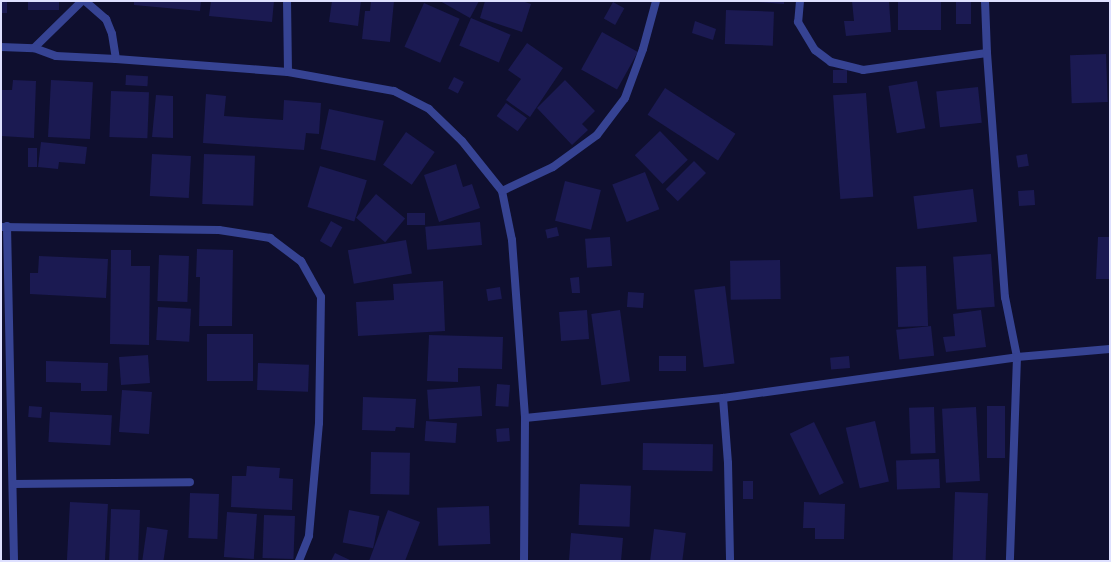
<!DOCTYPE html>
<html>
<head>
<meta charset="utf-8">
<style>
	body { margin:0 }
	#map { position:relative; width:1111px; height:562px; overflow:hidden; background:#0f0f2f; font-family:"Exo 2",sans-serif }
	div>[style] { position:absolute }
	.building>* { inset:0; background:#1b1a52; transform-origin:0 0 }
	.street>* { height:8px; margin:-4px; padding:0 4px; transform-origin:4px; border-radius:4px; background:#364393 }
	span { translate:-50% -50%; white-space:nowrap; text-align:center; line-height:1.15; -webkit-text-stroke:3.5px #0f0f2f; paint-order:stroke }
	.frame { position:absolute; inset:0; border:2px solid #dee0ff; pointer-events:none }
</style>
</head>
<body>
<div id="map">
	<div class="building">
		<i style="left:1px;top:1px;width:6px;height:12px"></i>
		<i style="left:28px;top:1px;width:31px;height:9px"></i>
		<i style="clip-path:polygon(134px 1px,201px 1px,200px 11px,134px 5px)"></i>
		<i style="clip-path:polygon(211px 1px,274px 1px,272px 22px,209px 16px)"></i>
		<i style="clip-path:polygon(332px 1px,361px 1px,358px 26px,329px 22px)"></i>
		<i style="clip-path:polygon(371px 1px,394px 1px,390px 42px,362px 39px,365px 11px,370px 11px)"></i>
		<i style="clip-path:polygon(440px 1px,479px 1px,470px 18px)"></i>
		<i style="clip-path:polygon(485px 1px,522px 1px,531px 4px,522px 32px,480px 18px)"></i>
		<i style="clip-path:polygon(747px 1px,784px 1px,784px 4px)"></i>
		<i style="clip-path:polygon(852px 1px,889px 1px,891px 32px,846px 36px,844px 21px,854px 21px)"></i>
		<i style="left:898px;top:1px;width:43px;height:29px"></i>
		<i style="left:956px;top:1px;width:15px;height:23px"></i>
		<i style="left:613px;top:2px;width:13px;height:19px;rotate:29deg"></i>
		<i style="left:424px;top:3px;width:39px;height:48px;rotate:24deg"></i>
		<i style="left:726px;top:10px;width:48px;height:34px;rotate:2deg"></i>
		<i style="left:471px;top:18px;width:43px;height:30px;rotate:23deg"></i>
		<i style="clip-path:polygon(695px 21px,716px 29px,713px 40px,692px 33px)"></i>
		<i style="left:602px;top:32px;width:41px;height:43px;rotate:29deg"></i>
		<i style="clip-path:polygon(527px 43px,563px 68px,530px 117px,506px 100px,521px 79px,508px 70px)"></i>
		<i style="left:1106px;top:54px;width:48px;height:36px;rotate:88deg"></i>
		<i style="left:833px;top:70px;width:14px;height:13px"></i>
		<i style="left:126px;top:75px;width:22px;height:10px;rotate:3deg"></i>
		<i style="left:454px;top:77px;width:11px;height:13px;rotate:27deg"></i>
		<i style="clip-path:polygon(13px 80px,36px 81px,34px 138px,1px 136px,1px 90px,12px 90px)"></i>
		<i style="left:51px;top:80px;width:42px;height:57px;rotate:3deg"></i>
		<i style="clip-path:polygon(565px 80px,595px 111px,582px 124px,588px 130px,572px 145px,537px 108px)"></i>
		<i style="left:917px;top:81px;width:48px;height:29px;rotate:80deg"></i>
		<i style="left:978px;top:87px;width:36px;height:42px;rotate:84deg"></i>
		<i style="left:665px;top:88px;width:84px;height:32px;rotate:33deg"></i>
		<i style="left:111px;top:91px;width:38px;height:46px;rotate:2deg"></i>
		<i style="left:866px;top:93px;width:104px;height:33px;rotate:86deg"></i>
		<i style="clip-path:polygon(206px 94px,226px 96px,224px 116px,283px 120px,284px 100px,321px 103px,319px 134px,306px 133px,304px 150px,203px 143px)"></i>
		<i style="clip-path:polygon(156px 95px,173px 96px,173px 138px,152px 137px)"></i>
		<i style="left:506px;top:103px;width:26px;height:16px;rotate:36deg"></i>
		<i style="left:329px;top:109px;width:56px;height:41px;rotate:12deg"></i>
		<i style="left:660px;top:131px;width:40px;height:35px;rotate:46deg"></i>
		<i style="left:406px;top:132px;width:35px;height:40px;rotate:35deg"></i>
		<i style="clip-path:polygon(41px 142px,87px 147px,85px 164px,59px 162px,58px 169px,38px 167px)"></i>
		<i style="left:28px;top:148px;width:9px;height:19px"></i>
		<i style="left:152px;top:154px;width:39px;height:42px;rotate:3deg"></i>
		<i style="left:204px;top:154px;width:51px;height:50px;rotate:2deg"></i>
		<i style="left:1027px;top:154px;width:12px;height:11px;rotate:81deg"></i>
		<i style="left:694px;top:161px;width:17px;height:40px;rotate:45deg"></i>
		<i style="clip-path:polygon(456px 164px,463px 187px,472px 184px,480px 208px,439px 222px,424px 175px)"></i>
		<i style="left:320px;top:166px;width:49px;height:43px;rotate:17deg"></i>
		<i style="left:645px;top:172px;width:40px;height:35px;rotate:69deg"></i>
		<i style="left:565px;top:181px;width:37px;height:41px;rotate:14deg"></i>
		<i style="left:973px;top:189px;width:33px;height:60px;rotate:83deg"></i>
		<i style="left:1034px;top:190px;width:15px;height:16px;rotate:86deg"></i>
		<i style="left:376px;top:194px;width:38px;height:31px;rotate:40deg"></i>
		<i style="left:407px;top:213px;width:18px;height:12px"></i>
		<i style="left:331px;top:221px;width:13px;height:23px;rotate:29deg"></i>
		<i style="left:480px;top:222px;width:23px;height:55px;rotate:85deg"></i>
		<i style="left:557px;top:227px;width:9px;height:12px;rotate:77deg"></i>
		<i style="left:610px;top:237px;width:29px;height:25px;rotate:86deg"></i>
		<i style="clip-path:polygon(1098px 237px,1110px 237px,1110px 279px,1096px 279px)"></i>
		<i style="left:406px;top:240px;width:34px;height:59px;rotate:80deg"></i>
		<i style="clip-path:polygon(197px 249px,233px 250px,232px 326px,199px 326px,200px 277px,196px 277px)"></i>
		<i style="clip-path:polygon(111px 250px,131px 250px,131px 266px,150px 266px,149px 345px,110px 344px)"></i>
		<i style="left:991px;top:254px;width:53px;height:38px;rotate:86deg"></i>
		<i style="left:159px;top:255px;width:30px;height:46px;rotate:2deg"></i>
		<i style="clip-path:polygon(39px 256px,108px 259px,106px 298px,30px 294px,30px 273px,38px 273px)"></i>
		<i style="left:780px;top:260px;width:39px;height:50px;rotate:89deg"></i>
		<i style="left:926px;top:266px;width:60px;height:30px;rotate:88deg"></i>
		<i style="clip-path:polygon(579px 277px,580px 293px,572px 293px,570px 278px)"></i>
		<i style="clip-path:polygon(443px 281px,445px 331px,358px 336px,356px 302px,394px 300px,393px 284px)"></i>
		<i style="left:725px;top:286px;width:78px;height:31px;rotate:83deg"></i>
		<i style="left:500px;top:287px;width:12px;height:14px;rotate:81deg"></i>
		<i style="left:628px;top:292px;width:16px;height:15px;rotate:4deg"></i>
		<i style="left:158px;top:307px;width:33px;height:33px;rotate:3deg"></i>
		<i style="left:587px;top:310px;width:29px;height:28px;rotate:86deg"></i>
		<i style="left:620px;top:310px;width:72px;height:29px;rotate:82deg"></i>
		<i style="clip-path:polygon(981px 310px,986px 347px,946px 352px,943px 337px,955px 336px,953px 314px)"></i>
		<i style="left:931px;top:326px;width:30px;height:35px;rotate:84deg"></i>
		<i style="left:207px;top:334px;width:46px;height:47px"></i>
		<i style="clip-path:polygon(429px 335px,503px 337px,502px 369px,458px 368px,458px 382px,427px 381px)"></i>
		<i style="left:148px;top:355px;width:28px;height:29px;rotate:86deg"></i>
		<i style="left:686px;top:356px;width:15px;height:27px;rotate:90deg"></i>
		<i style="left:849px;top:356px;width:12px;height:19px;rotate:85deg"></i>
		<i style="clip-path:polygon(46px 361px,108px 363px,107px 391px,81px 391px,81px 383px,46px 382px)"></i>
		<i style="left:258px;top:363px;width:51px;height:27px;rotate:2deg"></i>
		<i style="left:497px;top:384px;width:13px;height:22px;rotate:4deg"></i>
		<i style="left:480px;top:386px;width:30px;height:53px;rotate:86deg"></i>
		<i style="left:122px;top:390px;width:30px;height:42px;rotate:4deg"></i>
		<i style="clip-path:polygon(363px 397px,416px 399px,414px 428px,396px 427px,395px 431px,362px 430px)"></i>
		<i style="left:29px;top:406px;width:13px;height:11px;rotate:4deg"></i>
		<i style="left:987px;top:406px;width:18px;height:52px"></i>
		<i style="left:934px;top:407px;width:46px;height:25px;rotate:88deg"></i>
		<i style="left:976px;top:407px;width:74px;height:34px;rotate:87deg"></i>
		<i style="left:50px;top:412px;width:62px;height:30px;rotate:3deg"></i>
		<i style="left:426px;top:421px;width:31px;height:20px;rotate:4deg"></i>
		<i style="left:875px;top:421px;width:62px;height:30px;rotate:77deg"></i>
		<i style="left:814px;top:422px;width:68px;height:27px;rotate:64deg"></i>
		<i style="left:509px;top:428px;width:13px;height:13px;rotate:86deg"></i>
		<i style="left:643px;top:443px;width:70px;height:27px;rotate:1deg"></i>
		<i style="left:371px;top:452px;width:39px;height:42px;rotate:1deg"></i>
		<i style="left:939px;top:459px;width:29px;height:43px;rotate:88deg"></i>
		<i style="clip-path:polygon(247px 466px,280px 468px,279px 478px,293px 479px,292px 510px,231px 507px,232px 476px,246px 476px)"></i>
		<i style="left:743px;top:481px;width:10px;height:18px"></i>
		<i style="left:580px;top:484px;width:51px;height:41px;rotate:2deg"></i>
		<i style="left:955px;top:492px;width:33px;height:69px;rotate:2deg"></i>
		<i style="left:190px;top:493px;width:29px;height:45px;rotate:2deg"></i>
		<i style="left:70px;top:502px;width:38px;height:59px;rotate:3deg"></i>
		<i style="clip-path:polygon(804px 502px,845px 504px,844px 539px,815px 539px,815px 528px,803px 528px)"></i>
		<i style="left:489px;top:506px;width:38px;height:52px;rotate:88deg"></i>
		<i style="left:111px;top:509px;width:29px;height:52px;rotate:2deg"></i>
		<i style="left:349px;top:510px;width:31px;height:33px;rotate:11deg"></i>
		<i style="clip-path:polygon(388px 510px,420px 522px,405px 561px,369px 561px)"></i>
		<i style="left:227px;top:512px;width:30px;height:45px;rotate:4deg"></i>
		<i style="left:264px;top:515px;width:31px;height:43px;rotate:2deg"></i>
		<i style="left:147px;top:527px;width:21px;height:34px;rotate:8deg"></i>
		<i style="left:654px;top:529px;width:32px;height:32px;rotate:7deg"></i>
		<i style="clip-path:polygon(571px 533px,623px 538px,621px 561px,569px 561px)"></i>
		<i style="clip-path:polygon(335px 553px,352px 561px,331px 561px)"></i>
	</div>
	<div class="street">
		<i style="left:85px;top:1px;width:28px;rotate:41deg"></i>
		<i style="left:106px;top:19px;width:16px;rotate:68deg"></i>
		<i style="left:112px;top:34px;width:25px;rotate:81deg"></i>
		<i style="left:116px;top:59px;width:172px;rotate:4.3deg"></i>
		<i style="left:288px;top:72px;width:71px;rotate:-90.8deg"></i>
		<i style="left:800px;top:1px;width:21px;rotate:95deg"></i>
		<i style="left:798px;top:22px;width:33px;rotate:59deg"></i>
		<i style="left:815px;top:50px;width:20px;rotate:37deg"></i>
		<i style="left:831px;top:62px;width:33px;rotate:14deg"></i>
		<i style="left:863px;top:70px;width:125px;rotate:-7.8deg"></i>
		<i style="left:987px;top:53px;width:52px;rotate:-92.2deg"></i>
		<i style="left:1px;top:47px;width:33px;rotate:2deg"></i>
		<i style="left:34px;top:48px;width:67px;rotate:-44.4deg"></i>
		<i style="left:34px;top:48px;width:23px;rotate:20deg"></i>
		<i style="left:56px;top:56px;width:60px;rotate:2.9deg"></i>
		<i style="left:987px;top:53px;width:245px;rotate:85.8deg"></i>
		<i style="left:1005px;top:297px;width:61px;rotate:78.7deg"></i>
		<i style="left:1017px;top:357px;width:204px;rotate:92deg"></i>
		<i style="left:288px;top:72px;width:108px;rotate:10.2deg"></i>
		<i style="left:394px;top:91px;width:39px;rotate:27deg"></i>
		<i style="left:429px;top:109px;width:46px;rotate:44.1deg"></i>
		<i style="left:462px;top:141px;width:64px;rotate:51.3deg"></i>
		<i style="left:502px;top:191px;width:50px;rotate:78.5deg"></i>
		<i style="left:512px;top:240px;width:178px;rotate:85.8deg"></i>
		<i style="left:525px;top:418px;width:143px;rotate:90.4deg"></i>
		<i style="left:502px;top:191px;width:56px;rotate:-25.2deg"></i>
		<i style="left:553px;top:167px;width:54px;rotate:-36deg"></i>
		<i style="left:597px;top:135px;width:46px;rotate:-52.9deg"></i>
		<i style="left:625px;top:98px;width:52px;rotate:-69.8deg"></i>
		<i style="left:643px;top:49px;width:50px;rotate:-74.8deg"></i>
		<i style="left:7px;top:226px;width:335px;rotate:88.8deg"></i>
		<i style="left:1px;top:227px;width:218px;rotate:0.8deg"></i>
		<i style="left:219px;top:230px;width:52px;rotate:8.9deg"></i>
		<i style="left:270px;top:238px;width:39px;rotate:37deg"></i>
		<i style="left:301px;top:261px;width:41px;rotate:60.9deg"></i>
		<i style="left:321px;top:297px;width:126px;rotate:90.9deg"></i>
		<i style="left:319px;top:423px;width:113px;rotate:95.1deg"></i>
		<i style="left:309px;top:536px;width:27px;rotate:112deg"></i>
		<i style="left:723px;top:398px;width:65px;rotate:85.6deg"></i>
		<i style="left:728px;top:463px;width:98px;rotate:88.8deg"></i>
		<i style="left:525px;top:418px;width:199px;rotate:-5.8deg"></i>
		<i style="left:723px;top:398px;width:297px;rotate:-7.9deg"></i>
		<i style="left:1017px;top:357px;width:93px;rotate:-4.9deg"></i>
		<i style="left:13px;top:484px;width:177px;rotate:-0.6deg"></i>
	</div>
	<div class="frame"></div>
</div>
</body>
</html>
